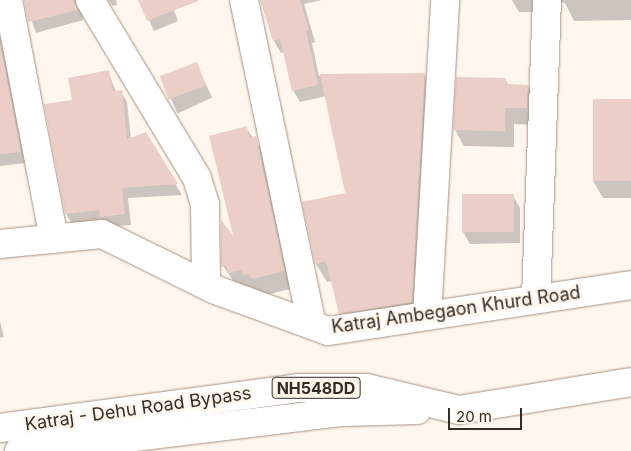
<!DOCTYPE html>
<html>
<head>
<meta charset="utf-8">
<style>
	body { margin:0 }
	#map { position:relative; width:631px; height:451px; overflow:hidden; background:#fff6ee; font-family:Inter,sans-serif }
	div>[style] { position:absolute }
	.shadow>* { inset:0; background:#0003; transform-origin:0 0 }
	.building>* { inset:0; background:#eccec9; transform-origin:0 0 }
	.roads { filter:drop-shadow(0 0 1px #a79280) drop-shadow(0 0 1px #a79280) }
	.street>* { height:28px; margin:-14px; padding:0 14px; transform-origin:14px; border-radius:14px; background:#fff }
	.secondary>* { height:28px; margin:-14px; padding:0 14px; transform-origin:14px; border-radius:14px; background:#fff }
	.highway>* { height:28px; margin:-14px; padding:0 14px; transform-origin:14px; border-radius:14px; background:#fff }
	span { translate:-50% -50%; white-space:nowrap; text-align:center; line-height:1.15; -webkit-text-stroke:5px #fff6ee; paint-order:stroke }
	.shield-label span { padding:1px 4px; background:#fff6ee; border:1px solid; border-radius:4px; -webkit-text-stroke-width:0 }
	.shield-label { font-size:16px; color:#352c25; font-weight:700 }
	.street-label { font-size:18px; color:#352c25 }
	.scale { position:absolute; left:448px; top:408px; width:74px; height:22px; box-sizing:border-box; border:2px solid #352c25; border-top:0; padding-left:6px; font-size:15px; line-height:18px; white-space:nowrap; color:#352c25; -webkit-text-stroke:4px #fff6ee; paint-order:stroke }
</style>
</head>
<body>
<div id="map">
	<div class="shadow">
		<i style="clip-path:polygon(24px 0,87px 0,82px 5px,83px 20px,36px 33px)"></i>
		<i style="clip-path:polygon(108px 0,116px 0,117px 5px,113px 6px)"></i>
		<i style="clip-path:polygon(140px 0,170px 0,178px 21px,154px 31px)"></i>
		<i style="clip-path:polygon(263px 0,322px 0,304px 4px,315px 42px,312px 43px,319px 76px,424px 74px,435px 93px,422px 321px,351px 332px,340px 313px,332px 281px,327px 282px,316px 264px,346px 194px,326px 96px,300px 102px,293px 90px,284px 52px,281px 53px,274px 41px)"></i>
		<i style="clip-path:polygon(512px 0,631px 0,631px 20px,574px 21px,565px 3px,557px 1px,542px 12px,519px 12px)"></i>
		<i style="clip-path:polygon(0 10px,27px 163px,0 166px)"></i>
		<i style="left:196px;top:63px;width:38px;height:38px;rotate:65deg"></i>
		<i style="clip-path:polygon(108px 71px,116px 92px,121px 92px,127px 102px,131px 139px,145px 134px,182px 195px,128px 198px,131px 225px,107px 227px,103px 221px,72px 224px,66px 214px,74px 101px)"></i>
		<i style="clip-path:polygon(505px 79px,509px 86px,528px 86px,537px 103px,536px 125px,514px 124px,514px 147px,464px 146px,455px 130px)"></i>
		<i style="clip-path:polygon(631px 101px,631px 198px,603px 198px,593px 181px)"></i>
		<i style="clip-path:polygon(246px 128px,265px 154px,294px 288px,262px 296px,250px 286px,239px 289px,223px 266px,235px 241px)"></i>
		<i style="clip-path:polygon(513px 196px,520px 208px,520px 243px,470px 244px,463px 232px)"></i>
		<i style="clip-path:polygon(0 321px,4px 337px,0 338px)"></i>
	</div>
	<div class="building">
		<i style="clip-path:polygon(24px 0,74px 0,78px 10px,28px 22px)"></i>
		<i style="clip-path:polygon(138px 0,198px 0,198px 1px,147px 21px)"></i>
		<i style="clip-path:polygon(260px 0,300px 0,309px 30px,306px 31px,318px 85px,292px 91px,280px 39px,273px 41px)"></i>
		<i style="clip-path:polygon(0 41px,21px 152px,0 154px)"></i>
		<i style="left:197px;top:62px;width:25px;height:40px;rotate:69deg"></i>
		<i style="clip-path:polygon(109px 70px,113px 91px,122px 90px,127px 139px,146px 132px,178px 184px,122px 188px,125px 214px,100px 217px,99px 210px,65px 214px,44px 104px,72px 100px,68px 78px)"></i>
		<i style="clip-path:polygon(425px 73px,412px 302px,339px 314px,326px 261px,315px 264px,302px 202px,345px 193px,320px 74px)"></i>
		<i style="clip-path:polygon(456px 77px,506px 78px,506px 84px,528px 85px,527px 108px,505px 108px,505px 131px,453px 130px)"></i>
		<i style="left:631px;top:99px;width:82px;height:38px;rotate:90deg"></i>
		<i style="clip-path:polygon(247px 126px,249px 137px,256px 136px,285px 271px,252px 279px,250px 274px,243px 275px,241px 270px,228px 273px,226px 265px,221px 267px,221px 220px,233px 235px,209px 136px)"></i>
		<i style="left:462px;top:194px;width:52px;height:38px"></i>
	</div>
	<div class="roads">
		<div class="street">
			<i style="left:8px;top:0;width:243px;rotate:79.1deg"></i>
			<i style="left:244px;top:0;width:332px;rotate:78.2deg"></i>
			<i style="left:536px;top:299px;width:299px;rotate:-87.9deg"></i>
			<i style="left:427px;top:316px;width:317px;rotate:-86.7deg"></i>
		</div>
		<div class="secondary">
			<i style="left:90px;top:0;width:208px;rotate:59deg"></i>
			<i style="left:197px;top:178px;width:27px;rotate:73deg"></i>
			<i style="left:205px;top:204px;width:81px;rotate:89.3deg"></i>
			<i style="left:0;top:244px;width:102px;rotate:-5.6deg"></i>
			<i style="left:102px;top:234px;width:127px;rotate:26.2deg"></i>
			<i style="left:216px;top:290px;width:119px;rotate:20.1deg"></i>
			<i style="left:328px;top:331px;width:306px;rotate:-8.6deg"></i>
		</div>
		<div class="highway">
			<i style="left:0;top:428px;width:301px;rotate:-7.6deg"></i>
			<i style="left:298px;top:388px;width:69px"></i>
			<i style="left:367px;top:388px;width:95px;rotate:13.4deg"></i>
			<i style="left:459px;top:410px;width:174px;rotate:-9.2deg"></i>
			<i style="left:19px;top:451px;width:326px;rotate:-6.9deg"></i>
			<i style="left:343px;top:412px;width:74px;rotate:-1.5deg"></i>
		</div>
	</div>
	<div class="shield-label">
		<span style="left:316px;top:388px">NH548DD</span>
	</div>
	<div class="street-label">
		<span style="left:456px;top:310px;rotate:-8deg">Katraj Ambegaon Khurd Road</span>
		<span style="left:138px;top:409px;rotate:-8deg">Katraj - Dehu Road Bypass</span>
	</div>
	<div class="scale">20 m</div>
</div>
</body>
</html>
